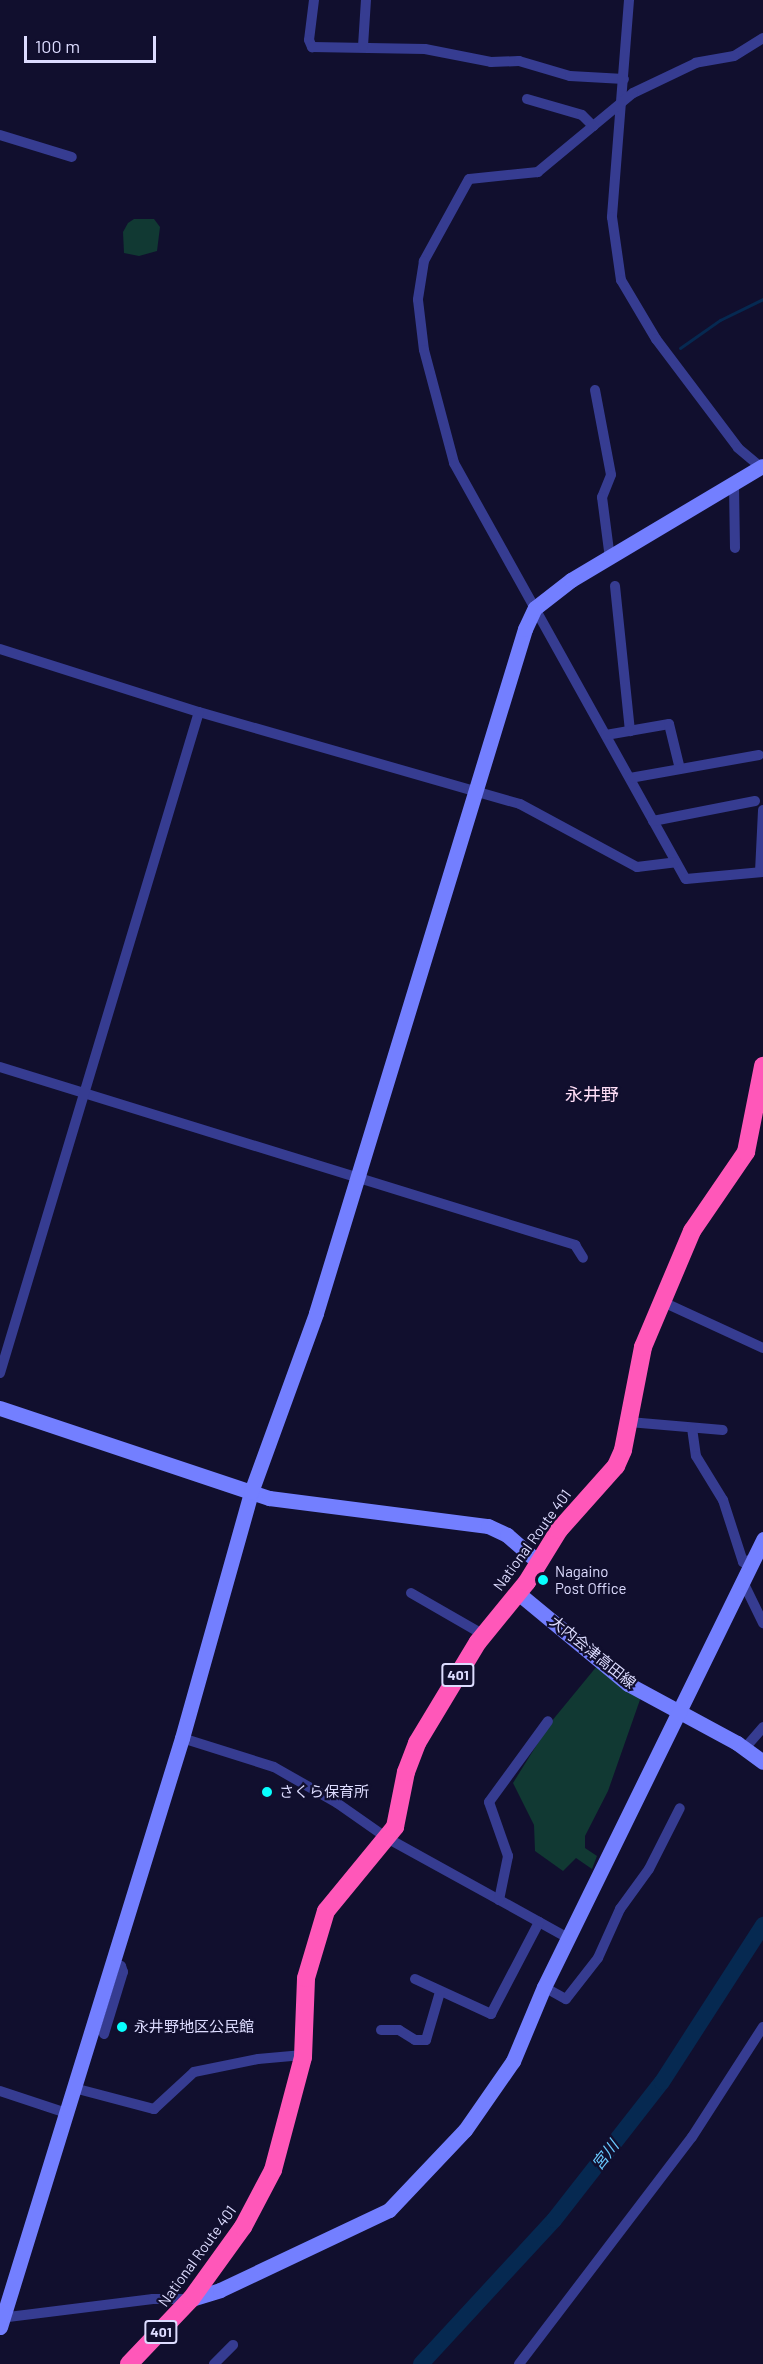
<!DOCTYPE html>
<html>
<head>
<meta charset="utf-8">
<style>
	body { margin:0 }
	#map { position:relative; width:763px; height:2364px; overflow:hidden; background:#110f2e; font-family:Barlow,"Noto Sans JP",sans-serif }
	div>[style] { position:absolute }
	.green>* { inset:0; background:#113933 }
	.stream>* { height:3px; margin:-1.5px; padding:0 1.5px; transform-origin:1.5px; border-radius:1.5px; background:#062951 }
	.river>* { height:16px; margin:-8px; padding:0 8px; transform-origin:8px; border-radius:8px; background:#062951 }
	.street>* { height:10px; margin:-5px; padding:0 5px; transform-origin:5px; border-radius:5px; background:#363c91 }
	.secondary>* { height:15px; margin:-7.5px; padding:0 7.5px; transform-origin:7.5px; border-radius:7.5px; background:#737fff }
	.highway>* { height:18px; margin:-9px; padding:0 9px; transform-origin:9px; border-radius:9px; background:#ff57b9 }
	.dots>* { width:16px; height:16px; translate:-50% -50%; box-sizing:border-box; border:3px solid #110f2e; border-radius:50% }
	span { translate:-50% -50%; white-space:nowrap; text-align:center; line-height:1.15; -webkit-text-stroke:4.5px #110f2e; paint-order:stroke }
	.shield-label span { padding:2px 4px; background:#110f2e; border:2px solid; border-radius:4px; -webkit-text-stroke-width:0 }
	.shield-label { font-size:14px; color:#dddcff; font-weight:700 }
	.street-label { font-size:15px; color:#dddcff }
	.poi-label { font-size:15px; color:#dddcff }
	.left { translate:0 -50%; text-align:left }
	.water-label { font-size:16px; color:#6acaff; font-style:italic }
	.quarter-label { font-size:18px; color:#ffdef7 }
	.scale { position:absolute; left:24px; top:36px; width:132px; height:27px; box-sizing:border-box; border:3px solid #dddcff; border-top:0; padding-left:8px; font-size:18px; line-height:21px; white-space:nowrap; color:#dddcff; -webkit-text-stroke:4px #110f2e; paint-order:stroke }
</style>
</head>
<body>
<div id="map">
	<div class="green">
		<i style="clip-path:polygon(154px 219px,160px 227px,157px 251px,139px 256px,124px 253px,123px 232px,128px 223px,134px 219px)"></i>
		<i style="clip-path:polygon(597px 1666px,642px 1694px,608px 1791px,585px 1836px,585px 1848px,597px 1856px,592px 1869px,576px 1858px,563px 1871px,535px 1851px,534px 1825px,513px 1783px,551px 1722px)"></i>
	</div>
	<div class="stream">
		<i style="left:680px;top:348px;width:49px;rotate:-35deg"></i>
		<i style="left:720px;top:320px;width:48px;rotate:-26deg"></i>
	</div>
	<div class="river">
		<i style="left:421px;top:2364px;width:196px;rotate:-47.3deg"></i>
		<i style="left:554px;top:2220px;width:175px;rotate:-52deg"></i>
		<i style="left:662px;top:2082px;width:187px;rotate:-57.2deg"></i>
	</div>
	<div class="street">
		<i style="left:314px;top:0;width:40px;rotate:97.1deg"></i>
		<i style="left:309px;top:40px;width:8px;rotate:67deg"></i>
		<i style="left:312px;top:47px;width:113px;rotate:1deg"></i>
		<i style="left:425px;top:49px;width:67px;rotate:11.1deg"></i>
		<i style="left:491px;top:62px;width:28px;rotate:-2deg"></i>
		<i style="left:519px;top:61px;width:53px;rotate:16.4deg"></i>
		<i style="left:570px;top:76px;width:54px;rotate:3.2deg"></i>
		<i style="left:629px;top:0;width:218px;rotate:94.5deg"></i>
		<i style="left:612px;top:217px;width:64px;rotate:81.9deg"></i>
		<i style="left:621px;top:280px;width:69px;rotate:59.3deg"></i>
		<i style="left:656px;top:339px;width:136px;rotate:53deg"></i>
		<i style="left:738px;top:448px;width:33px;rotate:40deg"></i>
		<i style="left:763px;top:38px;width:34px;rotate:148deg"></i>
		<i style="left:734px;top:56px;width:39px;rotate:170deg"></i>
		<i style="left:696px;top:63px;width:70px;rotate:154.5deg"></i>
		<i style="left:633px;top:93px;width:124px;rotate:140.3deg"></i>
		<i style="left:538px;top:172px;width:69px;rotate:174.2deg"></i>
		<i style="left:469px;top:179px;width:94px;rotate:118.8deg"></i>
		<i style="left:424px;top:261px;width:39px;rotate:99deg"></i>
		<i style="left:418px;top:300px;width:50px;rotate:83.2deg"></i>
		<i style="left:424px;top:350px;width:117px;rotate:75.1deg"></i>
		<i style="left:454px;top:463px;width:476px;rotate:60.9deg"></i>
		<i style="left:686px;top:879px;width:77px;rotate:-5.2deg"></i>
		<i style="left:363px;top:46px;width:46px;rotate:-86.3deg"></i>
		<i style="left:527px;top:99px;width:57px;rotate:16.2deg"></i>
		<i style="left:582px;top:115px;width:16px;rotate:45deg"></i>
		<i style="left:0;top:135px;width:75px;rotate:17deg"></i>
		<i style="left:595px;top:390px;width:86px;rotate:79.3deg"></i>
		<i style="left:611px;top:475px;width:24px;rotate:112deg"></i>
		<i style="left:602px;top:497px;width:63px;rotate:82.6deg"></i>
		<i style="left:734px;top:485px;width:63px;rotate:89.1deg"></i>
		<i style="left:615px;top:586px;width:146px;rotate:84.1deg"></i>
		<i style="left:0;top:649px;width:209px;rotate:17.6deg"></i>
		<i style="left:199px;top:712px;width:334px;rotate:16deg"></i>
		<i style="left:520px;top:804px;width:133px;rotate:28.3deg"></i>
		<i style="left:637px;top:867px;width:39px;rotate:-7deg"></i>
		<i style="left:606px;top:735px;width:64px;rotate:-9.9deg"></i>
		<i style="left:669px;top:724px;width:46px;rotate:76.3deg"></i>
		<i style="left:630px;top:778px;width:131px;rotate:-10.1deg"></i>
		<i style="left:653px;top:821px;width:104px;rotate:-11.1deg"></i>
		<i style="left:760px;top:872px;width:62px;rotate:-87.2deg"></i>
		<i style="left:0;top:1067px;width:568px;rotate:17.19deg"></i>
		<i style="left:543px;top:1235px;width:34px;rotate:17deg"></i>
		<i style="left:575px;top:1245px;width:15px;rotate:58deg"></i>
		<i style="left:663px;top:1302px;width:110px;rotate:24.7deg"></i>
		<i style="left:0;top:1373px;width:690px;rotate:-73.25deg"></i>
		<i style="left:629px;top:1422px;width:94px;rotate:4.9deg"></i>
		<i style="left:692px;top:1428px;width:28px;rotate:82deg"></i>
		<i style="left:696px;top:1456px;width:52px;rotate:58.5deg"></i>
		<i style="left:723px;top:1500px;width:65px;rotate:72.1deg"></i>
		<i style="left:743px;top:1562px;width:10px;rotate:-17deg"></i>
		<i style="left:743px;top:1582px;width:46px;rotate:64deg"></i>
		<i style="left:411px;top:1593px;width:84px;rotate:29.9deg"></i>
		<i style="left:182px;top:1738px;width:96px;rotate:17.5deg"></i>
		<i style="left:274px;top:1767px;width:73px;rotate:29.7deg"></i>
		<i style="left:337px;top:1803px;width:61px;rotate:35deg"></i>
		<i style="left:387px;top:1838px;width:207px;rotate:28.9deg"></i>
		<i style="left:745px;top:1748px;width:28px;rotate:-49deg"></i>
		<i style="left:499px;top:1900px;width:45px;rotate:-78.4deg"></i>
		<i style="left:508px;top:1856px;width:57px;rotate:-109.4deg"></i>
		<i style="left:489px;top:1802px;width:100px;rotate:-53.9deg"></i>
		<i style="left:415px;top:1979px;width:84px;rotate:24.7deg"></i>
		<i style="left:491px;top:2014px;width:104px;rotate:-62.4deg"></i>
		<i style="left:544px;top:1987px;width:25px;rotate:29deg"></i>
		<i style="left:566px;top:1999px;width:52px;rotate:-52deg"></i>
		<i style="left:598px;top:1958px;width:54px;rotate:-65.8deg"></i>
		<i style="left:620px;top:1909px;width:49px;rotate:-54.1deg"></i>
		<i style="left:649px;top:1869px;width:68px;rotate:-63.1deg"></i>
		<i style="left:381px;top:2030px;width:18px"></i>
		<i style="left:399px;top:2030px;width:19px;rotate:32deg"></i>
		<i style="left:415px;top:2040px;width:11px"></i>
		<i style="left:426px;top:2040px;width:50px;rotate:-73.7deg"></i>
		<i style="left:104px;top:2034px;width:65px;rotate:-73deg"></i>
		<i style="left:123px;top:1972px;width:6px;rotate:-108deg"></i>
		<i style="left:121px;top:1966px;width:10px;rotate:-169deg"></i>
		<i style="left:74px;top:2088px;width:83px;rotate:14.7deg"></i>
		<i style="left:154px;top:2109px;width:54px;rotate:-42.8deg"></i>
		<i style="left:194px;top:2072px;width:65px;rotate:-11.5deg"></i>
		<i style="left:258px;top:2059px;width:45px;rotate:-5.1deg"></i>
		<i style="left:0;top:2091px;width:70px;rotate:18.4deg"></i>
		<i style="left:0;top:2318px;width:154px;rotate:-7.1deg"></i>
		<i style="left:153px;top:2299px;width:38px"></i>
		<i style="left:214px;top:2364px;width:27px;rotate:-45deg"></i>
		<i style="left:519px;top:2364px;width:285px;rotate:-52.7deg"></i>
		<i style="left:692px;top:2137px;width:131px;rotate:-57.2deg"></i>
	</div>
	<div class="secondary">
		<i style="left:0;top:1408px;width:284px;rotate:18.5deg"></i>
		<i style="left:269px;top:1498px;width:221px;rotate:7.3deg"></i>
		<i style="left:488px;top:1526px;width:21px;rotate:25deg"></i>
		<i style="left:507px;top:1535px;width:41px;rotate:41.1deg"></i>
		<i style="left:518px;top:1593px;width:143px;rotate:39.6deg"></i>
		<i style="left:628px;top:1684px;width:124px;rotate:28.4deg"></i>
		<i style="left:737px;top:1743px;width:32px;rotate:36deg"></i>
		<i style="left:191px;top:2299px;width:30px;rotate:-17deg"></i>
		<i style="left:220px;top:2290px;width:187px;rotate:-25.3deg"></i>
		<i style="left:389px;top:2210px;width:110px;rotate:-46.5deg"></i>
		<i style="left:465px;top:2130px;width:84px;rotate:-55.2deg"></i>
		<i style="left:513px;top:2061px;width:80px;rotate:-67.3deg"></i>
		<i style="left:544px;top:1987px;width:499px;rotate:-63.9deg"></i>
		<i style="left:0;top:2327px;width:616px;rotate:-72.83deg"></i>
		<i style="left:182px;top:1738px;width:255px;rotate:-74.3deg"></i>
		<i style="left:251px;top:1492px;width:190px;rotate:-70deg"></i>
		<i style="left:316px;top:1313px;width:715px;rotate:-73.01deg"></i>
		<i style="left:525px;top:629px;width:23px;rotate:-65deg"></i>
		<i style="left:535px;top:608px;width:46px;rotate:-37.9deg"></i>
		<i style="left:571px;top:580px;width:222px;rotate:-30.8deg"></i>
	</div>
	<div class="highway">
		<i style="left:129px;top:2364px;width:90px;rotate:-46.4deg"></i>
		<i style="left:191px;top:2299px;width:89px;rotate:-54.2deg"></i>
		<i style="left:243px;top:2227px;width:64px;rotate:-62.2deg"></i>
		<i style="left:273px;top:2170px;width:117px;rotate:-75.1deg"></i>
		<i style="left:303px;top:2057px;width:79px;rotate:-87.8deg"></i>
		<i style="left:306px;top:1978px;width:70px;rotate:-73.4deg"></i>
		<i style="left:326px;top:1911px;width:109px;rotate:-50.6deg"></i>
		<i style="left:395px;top:1827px;width:56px;rotate:-78.7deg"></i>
		<i style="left:406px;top:1772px;width:31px;rotate:-69deg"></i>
		<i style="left:417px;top:1743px;width:118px;rotate:-58.9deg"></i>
		<i style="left:478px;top:1642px;width:77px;rotate:-50.8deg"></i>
		<i style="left:527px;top:1582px;width:61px;rotate:-58.4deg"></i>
		<i style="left:559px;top:1530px;width:86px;rotate:-48.3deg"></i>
		<i style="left:616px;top:1466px;width:17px;rotate:-66deg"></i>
		<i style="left:623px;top:1450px;width:105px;rotate:-79deg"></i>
		<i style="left:643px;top:1347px;width:126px;rotate:-67.1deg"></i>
		<i style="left:692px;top:1231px;width:96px;rotate:-55.6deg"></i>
		<i style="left:746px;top:1152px;width:88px;rotate:-78.8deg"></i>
	</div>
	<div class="dots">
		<i style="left:543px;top:1580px;background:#08fffe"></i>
		<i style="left:267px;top:1792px;background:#08fffe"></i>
		<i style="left:122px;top:2027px;background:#08fffe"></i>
	</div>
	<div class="shield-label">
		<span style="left:458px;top:1675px">401</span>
		<span style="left:161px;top:2332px">401</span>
	</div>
	<div class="street-label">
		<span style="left:532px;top:1540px;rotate:-54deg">National Route 401</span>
		<span style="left:593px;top:1652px;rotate:39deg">大内会津高田線</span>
		<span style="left:197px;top:2256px;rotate:-54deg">National Route 401</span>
	</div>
	<div class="poi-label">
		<span class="left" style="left:555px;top:1580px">Nagaino<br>Post Office</span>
		<span class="left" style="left:279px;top:1792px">さくら保育所</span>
		<span class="left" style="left:134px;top:2027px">永井野地区公民館</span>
	</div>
	<div class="water-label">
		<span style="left:605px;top:2155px;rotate:-52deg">宮川</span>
	</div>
	<div class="quarter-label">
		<span style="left:592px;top:1094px">永井野</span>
	</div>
	<div class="scale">100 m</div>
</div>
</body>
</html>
